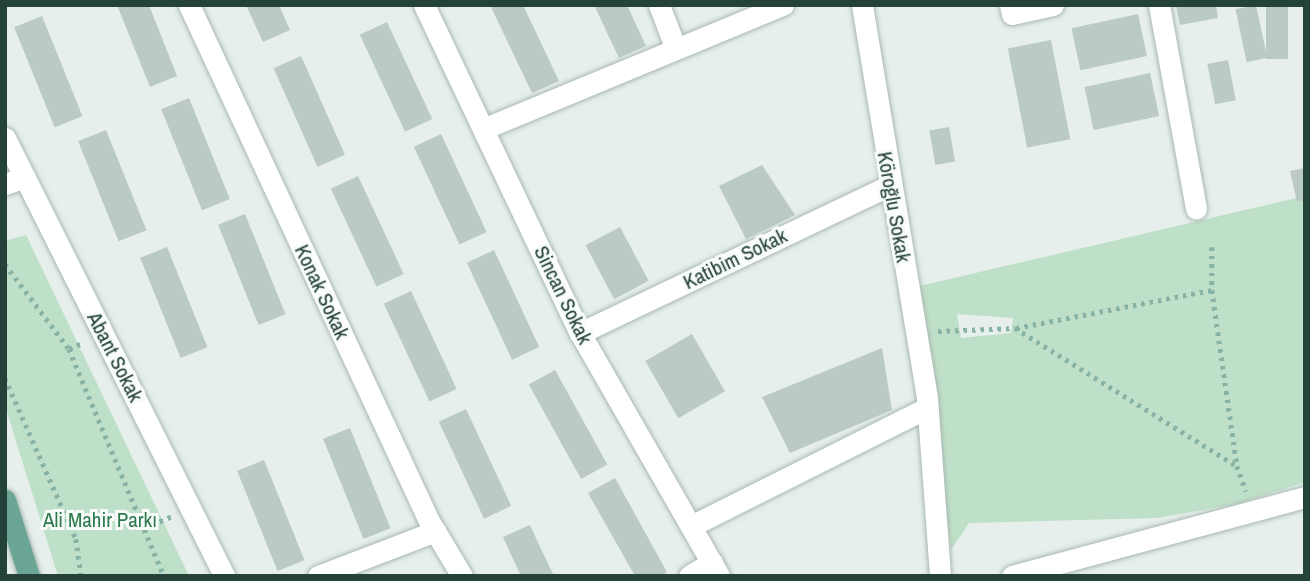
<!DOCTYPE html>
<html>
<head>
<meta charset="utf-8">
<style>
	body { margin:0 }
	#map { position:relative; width:1310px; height:581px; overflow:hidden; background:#e6efeb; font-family:"Archivo Narrow",sans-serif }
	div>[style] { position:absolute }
	.green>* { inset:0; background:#bfe0c8 }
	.building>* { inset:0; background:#bbcac4; transform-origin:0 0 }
	.path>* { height:4.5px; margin-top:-2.25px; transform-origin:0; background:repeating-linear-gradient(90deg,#86b3a5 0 3.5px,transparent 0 8.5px) }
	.roads { filter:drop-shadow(0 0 2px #a8b8b2) drop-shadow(0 0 2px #a8b8b2) }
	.minor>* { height:21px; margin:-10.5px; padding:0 10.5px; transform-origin:10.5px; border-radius:10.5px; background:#fff }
	.major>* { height:21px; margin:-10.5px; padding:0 10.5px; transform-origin:10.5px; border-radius:10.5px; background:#6aa596 }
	span { translate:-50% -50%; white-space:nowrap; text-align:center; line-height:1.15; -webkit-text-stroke:6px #f7fbf9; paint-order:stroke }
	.street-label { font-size:21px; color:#24423a }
	.park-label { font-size:21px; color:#2d7a4b }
	.frame { position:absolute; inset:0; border:7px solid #24423a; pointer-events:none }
</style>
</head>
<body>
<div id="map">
	<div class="green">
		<i style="clip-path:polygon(evenodd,1305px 196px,1305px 482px,1238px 504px,1157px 518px,969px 523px,951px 550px,920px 286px,1305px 196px,957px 314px,1013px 318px,1011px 333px,961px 338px,957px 314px)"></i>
		<i style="clip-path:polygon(26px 235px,189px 576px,58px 576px,5px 406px,5px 241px)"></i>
	</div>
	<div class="building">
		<i style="clip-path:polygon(117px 5px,149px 5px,177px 76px,150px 87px)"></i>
		<i style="clip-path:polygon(246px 5px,279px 5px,290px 30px,263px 42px)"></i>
		<i style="clip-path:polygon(490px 5px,523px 5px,559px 81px,532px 93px)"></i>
		<i style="clip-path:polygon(594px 5px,627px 5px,646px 46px,619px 58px)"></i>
		<i style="clip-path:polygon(1176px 5px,1216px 5px,1218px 18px,1180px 25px)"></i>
		<i style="left:1256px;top:5px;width:54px;height:21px;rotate:78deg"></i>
		<i style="left:1266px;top:5px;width:22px;height:54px"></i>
		<i style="left:1138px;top:14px;width:43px;height:68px;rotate:78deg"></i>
		<i style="left:42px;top:16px;width:108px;height:30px;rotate:68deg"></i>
		<i style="left:387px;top:22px;width:107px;height:30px;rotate:65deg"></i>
		<i style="left:1051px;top:40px;width:101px;height:44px;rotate:79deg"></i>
		<i style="left:301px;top:56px;width:108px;height:30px;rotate:66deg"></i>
		<i style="left:1228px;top:60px;width:41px;height:21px;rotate:79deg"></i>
		<i style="left:1150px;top:73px;width:44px;height:67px;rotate:78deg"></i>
		<i style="left:189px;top:98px;width:109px;height:30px;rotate:68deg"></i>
		<i style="left:949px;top:127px;width:35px;height:20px;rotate:80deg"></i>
		<i style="left:106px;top:130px;width:108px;height:30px;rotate:68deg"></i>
		<i style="left:441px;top:134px;width:108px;height:30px;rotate:65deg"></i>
		<i style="clip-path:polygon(762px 165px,795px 215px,746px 239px,719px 186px)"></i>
		<i style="clip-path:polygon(1305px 168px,1305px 200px,1297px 202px,1290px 171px)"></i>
		<i style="left:358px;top:176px;width:108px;height:30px;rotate:65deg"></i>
		<i style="left:245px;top:214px;width:108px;height:29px;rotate:68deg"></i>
		<i style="left:620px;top:227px;width:61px;height:39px;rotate:62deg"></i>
		<i style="left:167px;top:247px;width:108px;height:29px;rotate:68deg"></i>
		<i style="left:494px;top:250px;width:107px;height:30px;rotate:65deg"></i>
		<i style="left:411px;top:291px;width:108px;height:30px;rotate:65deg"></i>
		<i style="left:692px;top:334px;width:66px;height:54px;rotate:60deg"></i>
		<i style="clip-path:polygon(882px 348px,892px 410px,790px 453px,762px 397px)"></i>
		<i style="left:555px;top:370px;width:108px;height:30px;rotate:61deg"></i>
		<i style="left:466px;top:409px;width:107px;height:30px;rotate:65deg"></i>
		<i style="left:350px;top:428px;width:108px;height:29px;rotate:68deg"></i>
		<i style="left:264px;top:460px;width:108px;height:29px;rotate:68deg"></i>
		<i style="clip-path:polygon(615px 478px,667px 572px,661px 576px,635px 576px,588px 493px)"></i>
		<i style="clip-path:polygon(530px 525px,541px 549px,554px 576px,521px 576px,514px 561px,503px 537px)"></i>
	</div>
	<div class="path">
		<i style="left:1212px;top:247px;width:43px;rotate:90deg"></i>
		<i style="left:1212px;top:290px;width:178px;rotate:81.9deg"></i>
		<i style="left:1237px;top:466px;width:27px;rotate:70deg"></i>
		<i style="left:5px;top:264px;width:106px;rotate:53deg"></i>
		<i style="left:69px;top:349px;width:246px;rotate:67.3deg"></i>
		<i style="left:1016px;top:328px;width:200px;rotate:-11deg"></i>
		<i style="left:938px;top:331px;width:77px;rotate:-2.2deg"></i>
		<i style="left:1015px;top:328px;width:261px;rotate:31.9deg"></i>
		<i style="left:69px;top:349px;width:17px;rotate:-25deg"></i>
		<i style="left:5px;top:378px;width:176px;rotate:66.2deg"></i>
		<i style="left:76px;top:539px;width:37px;rotate:82deg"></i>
		<i style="left:144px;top:528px;width:30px;rotate:-23deg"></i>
	</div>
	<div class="roads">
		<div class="minor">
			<i style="left:189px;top:5px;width:569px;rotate:65.06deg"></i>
			<i style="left:429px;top:521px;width:64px;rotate:59deg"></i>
			<i style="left:424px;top:5px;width:363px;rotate:64.6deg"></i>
			<i style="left:580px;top:333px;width:280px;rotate:60.2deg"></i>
			<i style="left:659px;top:5px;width:47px;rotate:68.9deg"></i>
			<i style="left:862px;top:5px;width:398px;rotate:80.6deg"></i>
			<i style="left:927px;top:398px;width:178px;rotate:85.8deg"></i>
			<i style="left:1010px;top:5px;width:9px;rotate:77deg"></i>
			<i style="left:1012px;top:14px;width:42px;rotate:-12.4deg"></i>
			<i style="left:1159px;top:5px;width:207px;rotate:79.7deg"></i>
			<i style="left:483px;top:129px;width:325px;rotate:-22.5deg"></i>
			<i style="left:5px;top:138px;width:490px;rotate:63.4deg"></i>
			<i style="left:5px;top:184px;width:21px;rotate:-19deg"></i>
			<i style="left:580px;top:333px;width:344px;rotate:-25.5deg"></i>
			<i style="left:691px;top:526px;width:262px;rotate:-26.6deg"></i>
			<i style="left:318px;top:576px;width:126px;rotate:-20.9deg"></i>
			<i style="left:689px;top:576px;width:27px;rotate:-31deg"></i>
			<i style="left:1012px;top:576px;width:303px;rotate:-15.1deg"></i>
		</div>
		<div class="major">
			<i style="left:5px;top:500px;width:80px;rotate:72.5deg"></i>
		</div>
	</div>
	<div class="street-label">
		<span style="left:894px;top:207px;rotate:80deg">Köroğlu Sokak</span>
		<span style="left:735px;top:259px;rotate:-26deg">Katibim Sokak</span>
		<span style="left:322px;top:292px;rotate:65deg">Konak Sokak</span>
		<span style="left:563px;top:295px;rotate:64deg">Sincan Sokak</span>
		<span style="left:115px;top:357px;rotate:63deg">Abant Sokak</span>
	</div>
	<div class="park-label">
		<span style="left:100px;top:520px">Ali Mahir Parkı</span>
	</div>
	<div class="frame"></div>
</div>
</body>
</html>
